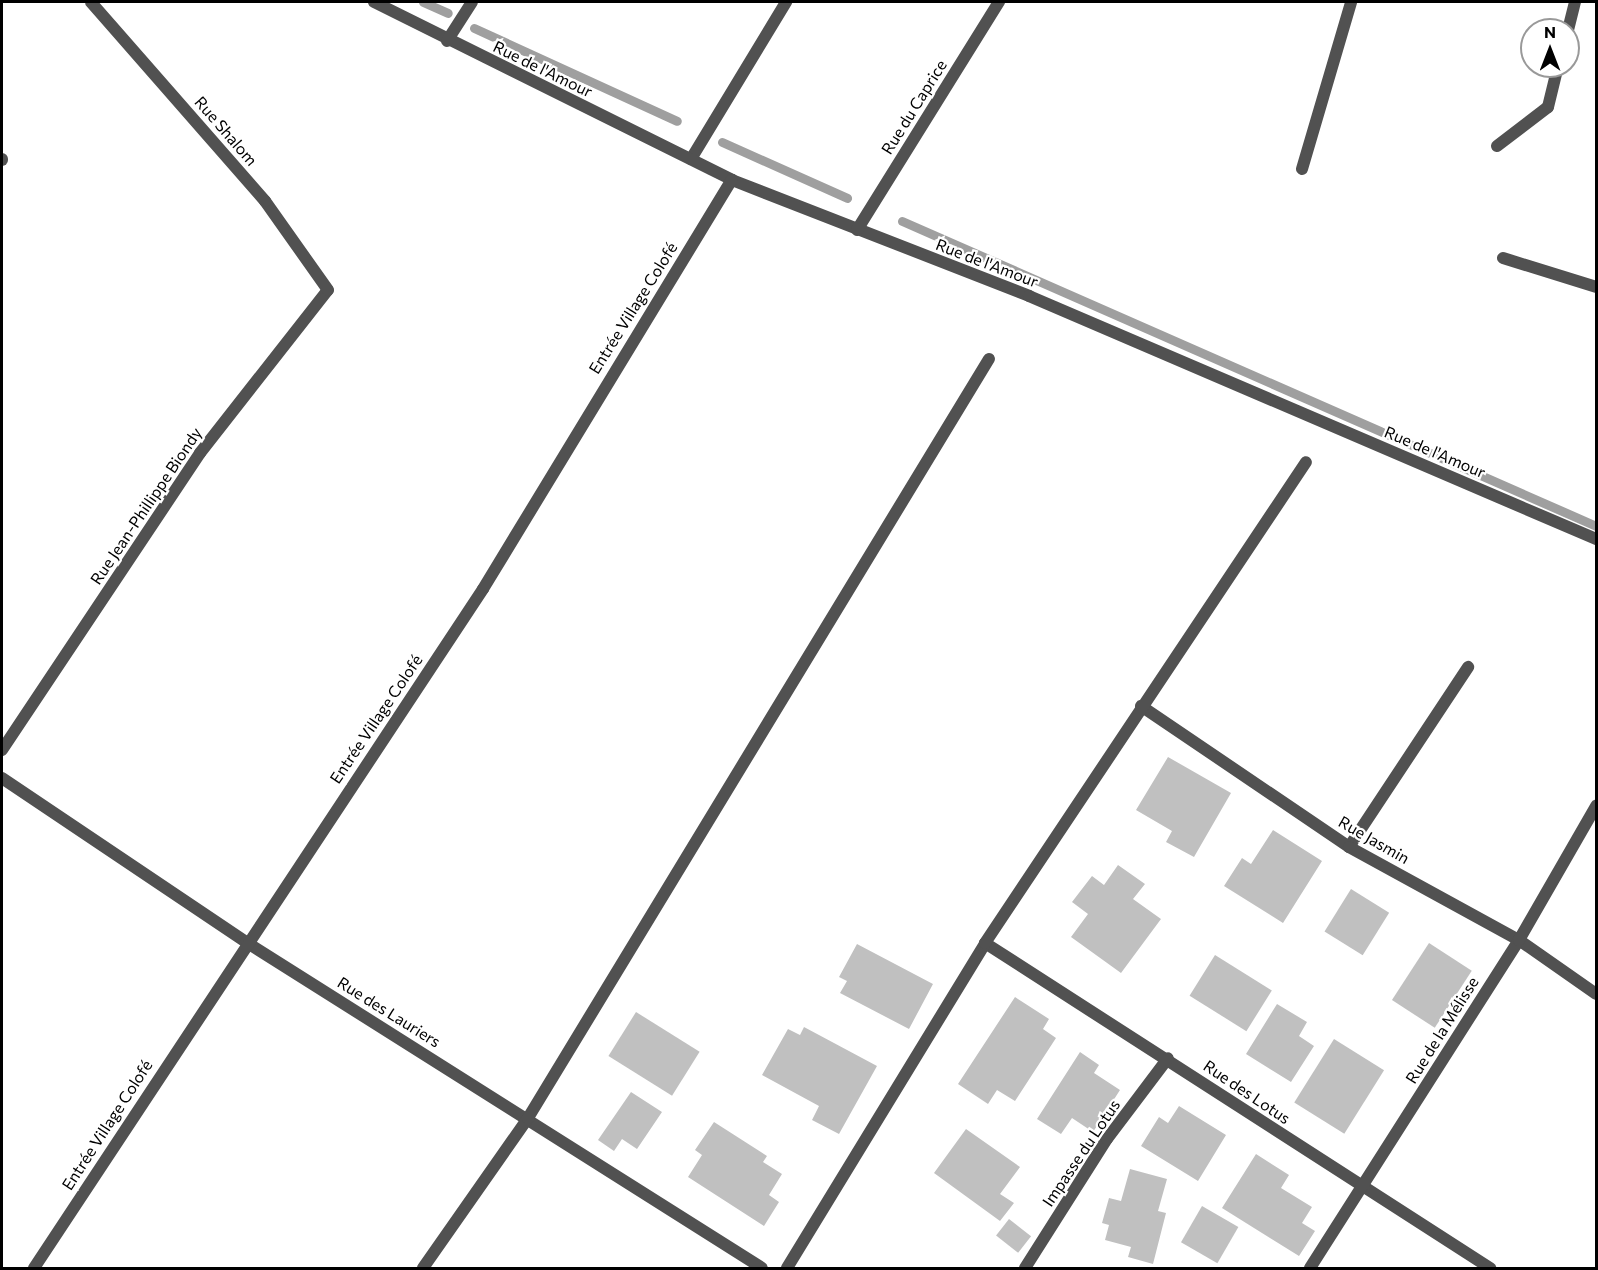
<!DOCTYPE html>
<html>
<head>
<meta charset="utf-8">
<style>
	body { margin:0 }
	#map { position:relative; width:1598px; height:1270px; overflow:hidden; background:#fff; font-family:Commissioner,sans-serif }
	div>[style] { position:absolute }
	.stream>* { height:9px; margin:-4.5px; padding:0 4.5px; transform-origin:4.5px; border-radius:4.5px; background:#9f9f9f }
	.building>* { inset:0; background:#c0c0c0; transform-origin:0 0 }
	.service>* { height:12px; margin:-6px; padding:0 6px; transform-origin:6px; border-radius:6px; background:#515151 }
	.minor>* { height:12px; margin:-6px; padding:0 6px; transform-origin:6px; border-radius:6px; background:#515151 }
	span { translate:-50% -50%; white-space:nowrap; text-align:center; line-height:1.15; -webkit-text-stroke:4.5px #fff; paint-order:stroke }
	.street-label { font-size:16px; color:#000 }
	.frame { position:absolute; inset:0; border:3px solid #000; pointer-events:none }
	.north { position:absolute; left:1520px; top:18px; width:60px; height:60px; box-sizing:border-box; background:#fff; border:2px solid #999; border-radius:50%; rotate:0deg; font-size:16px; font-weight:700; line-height:24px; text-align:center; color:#000 }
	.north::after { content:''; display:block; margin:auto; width:21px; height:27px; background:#000; clip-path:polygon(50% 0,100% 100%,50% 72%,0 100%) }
</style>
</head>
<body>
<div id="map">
	<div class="stream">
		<i style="left:423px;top:2px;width:27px;rotate:24deg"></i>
		<i style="left:474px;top:28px;width:223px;rotate:24.6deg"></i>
		<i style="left:722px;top:142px;width:137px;rotate:24.1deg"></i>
		<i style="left:902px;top:221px;width:758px;rotate:23.72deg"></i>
	</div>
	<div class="building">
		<i style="clip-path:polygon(1168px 757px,1231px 793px,1194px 857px,1166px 842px,1172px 831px,1136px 810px)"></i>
		<i style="clip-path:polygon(1273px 830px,1322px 861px,1283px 923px,1224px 886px,1242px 858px,1251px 864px)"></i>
		<i style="clip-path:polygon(1118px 865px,1145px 884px,1133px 899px,1161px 919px,1121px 973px,1071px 937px,1088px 914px,1072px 902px,1092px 876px,1104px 885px)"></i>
		<i style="left:1351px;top:889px;width:45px;height:50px;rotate:32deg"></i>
		<i style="left:1429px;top:943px;width:51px;height:68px;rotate:33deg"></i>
		<i style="clip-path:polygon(857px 944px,933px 984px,909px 1029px,840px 993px,847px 981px,839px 977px)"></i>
		<i style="left:1215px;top:955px;width:67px;height:48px;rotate:32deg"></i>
		<i style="clip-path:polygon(1015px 997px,1049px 1019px,1043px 1029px,1056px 1038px,1015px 1101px,997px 1090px,988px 1104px,958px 1084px)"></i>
		<i style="clip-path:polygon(1277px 1004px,1307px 1022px,1299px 1036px,1314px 1046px,1291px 1082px,1246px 1054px)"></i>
		<i style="left:636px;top:1012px;width:75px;height:52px;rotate:32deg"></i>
		<i style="clip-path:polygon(804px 1027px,877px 1066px,839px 1134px,812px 1120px,819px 1106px,762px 1075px,788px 1029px,800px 1035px)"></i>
		<i style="left:1334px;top:1039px;width:59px;height:75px;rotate:32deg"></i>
		<i style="clip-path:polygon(1080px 1052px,1099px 1065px,1094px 1073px,1120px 1090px,1093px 1132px,1072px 1118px,1061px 1134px,1037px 1119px)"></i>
		<i style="clip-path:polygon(631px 1092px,662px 1112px,637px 1149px,622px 1139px,614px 1151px,598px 1140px)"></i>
		<i style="clip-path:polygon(1179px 1106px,1226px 1135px,1198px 1181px,1141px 1146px,1159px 1117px,1168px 1123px)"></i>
		<i style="clip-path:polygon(714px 1122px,767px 1156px,763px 1162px,782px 1174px,769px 1195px,779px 1202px,764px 1226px,688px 1177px,702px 1155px,695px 1150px)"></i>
		<i style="clip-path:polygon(966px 1129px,1020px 1167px,1000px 1194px,1014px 1203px,1000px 1221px,934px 1173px)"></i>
		<i style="clip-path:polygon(1256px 1154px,1289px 1175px,1281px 1188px,1312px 1207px,1302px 1223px,1315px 1231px,1299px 1256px,1222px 1208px)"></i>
		<i style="clip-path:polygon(1130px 1169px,1167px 1179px,1158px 1211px,1166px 1213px,1153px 1264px,1128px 1257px,1131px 1247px,1105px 1240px,1109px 1225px,1102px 1223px,1109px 1198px,1121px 1201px)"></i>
		<i style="left:1202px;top:1206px;width:42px;height:42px;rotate:30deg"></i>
		<i style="left:1009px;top:1219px;width:28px;height:21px;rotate:38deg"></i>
	</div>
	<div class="service">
		<i style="left:1568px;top:30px;width:29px;rotate:-76deg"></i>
		<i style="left:1497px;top:146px;width:64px;rotate:-37.4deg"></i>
		<i style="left:1548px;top:107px;width:42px;rotate:-76.3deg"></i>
		<i style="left:691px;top:159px;width:184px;rotate:-58.8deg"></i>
		<i style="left:1302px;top:169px;width:174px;rotate:-73.6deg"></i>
		<i style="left:1503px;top:258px;width:97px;rotate:17.3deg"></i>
		<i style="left:1349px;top:847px;width:216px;rotate:-56.5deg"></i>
	</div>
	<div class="minor">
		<i style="left:374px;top:2px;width:400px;rotate:26.4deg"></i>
		<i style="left:732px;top:180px;width:319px;rotate:21.3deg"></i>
		<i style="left:1029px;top:296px;width:617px;rotate:23.2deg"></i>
		<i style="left:447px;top:41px;width:46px;rotate:-57.3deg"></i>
		<i style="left:2px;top:160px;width:1px;rotate:-90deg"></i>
		<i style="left:857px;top:230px;width:269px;rotate:-58.1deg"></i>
		<i style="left:1141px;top:706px;width:251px;rotate:34.1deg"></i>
		<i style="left:1349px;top:847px;width:194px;rotate:28.7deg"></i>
		<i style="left:1519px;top:940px;width:94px;rotate:35deg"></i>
		<i style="left:2px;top:750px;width:357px;rotate:-56.3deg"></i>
		<i style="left:200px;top:453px;width:207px;rotate:-51.9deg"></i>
		<i style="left:328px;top:290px;width:109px;rotate:-125.3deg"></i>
		<i style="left:265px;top:201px;width:264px;rotate:-131.2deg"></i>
		<i style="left:2px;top:778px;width:294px;rotate:33.9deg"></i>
		<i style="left:246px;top:942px;width:610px;rotate:32.28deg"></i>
		<i style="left:985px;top:943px;width:601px;rotate:32.76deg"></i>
		<i style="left:34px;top:1268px;width:814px;rotate:-56.52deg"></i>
		<i style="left:483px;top:589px;width:479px;rotate:-58.7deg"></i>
		<i style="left:423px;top:1268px;width:183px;rotate:-55deg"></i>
		<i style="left:528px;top:1118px;width:888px;rotate:-58.73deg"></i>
		<i style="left:787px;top:1268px;width:381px;rotate:-58.6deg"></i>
		<i style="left:985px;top:943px;width:578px;rotate:-56.28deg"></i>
		<i style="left:1025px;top:1268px;width:153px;rotate:-57.6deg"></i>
		<i style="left:1107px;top:1139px;width:101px;rotate:-53deg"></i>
		<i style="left:1310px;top:1268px;width:389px;rotate:-57.5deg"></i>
		<i style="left:1519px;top:940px;width:155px;rotate:-60.1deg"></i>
	</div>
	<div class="street-label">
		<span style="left:543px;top:69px;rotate:26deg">Rue de l'Amour</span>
		<span style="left:914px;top:107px;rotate:-58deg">Rue du Caprice</span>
		<span style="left:226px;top:131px;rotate:49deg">Rue Shalom</span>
		<span style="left:987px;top:263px;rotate:21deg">Rue de l'Amour</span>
		<span style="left:633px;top:308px;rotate:-58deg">Entrée Village Colofé</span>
		<span style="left:1435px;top:452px;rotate:23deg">Rue de l'Amour</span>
		<span style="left:146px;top:506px;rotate:-56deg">Rue Jean-Phillippe Biondy</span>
		<span style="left:376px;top:719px;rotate:-56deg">Entrée Village Colofé</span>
		<span style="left:1374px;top:840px;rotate:30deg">Rue Jasmin</span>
		<span style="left:389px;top:1012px;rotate:32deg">Rue des Lauriers</span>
		<span style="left:1442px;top:1030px;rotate:-58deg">Rue de la Mélisse</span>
		<span style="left:1247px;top:1092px;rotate:34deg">Rue des Lotus</span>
		<span style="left:107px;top:1125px;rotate:-57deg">Entrée Village Colofé</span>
		<span style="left:1081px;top:1153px;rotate:-56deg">Impasse du Lotus</span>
	</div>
	<div class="frame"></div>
	<div class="north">N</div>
</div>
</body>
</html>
